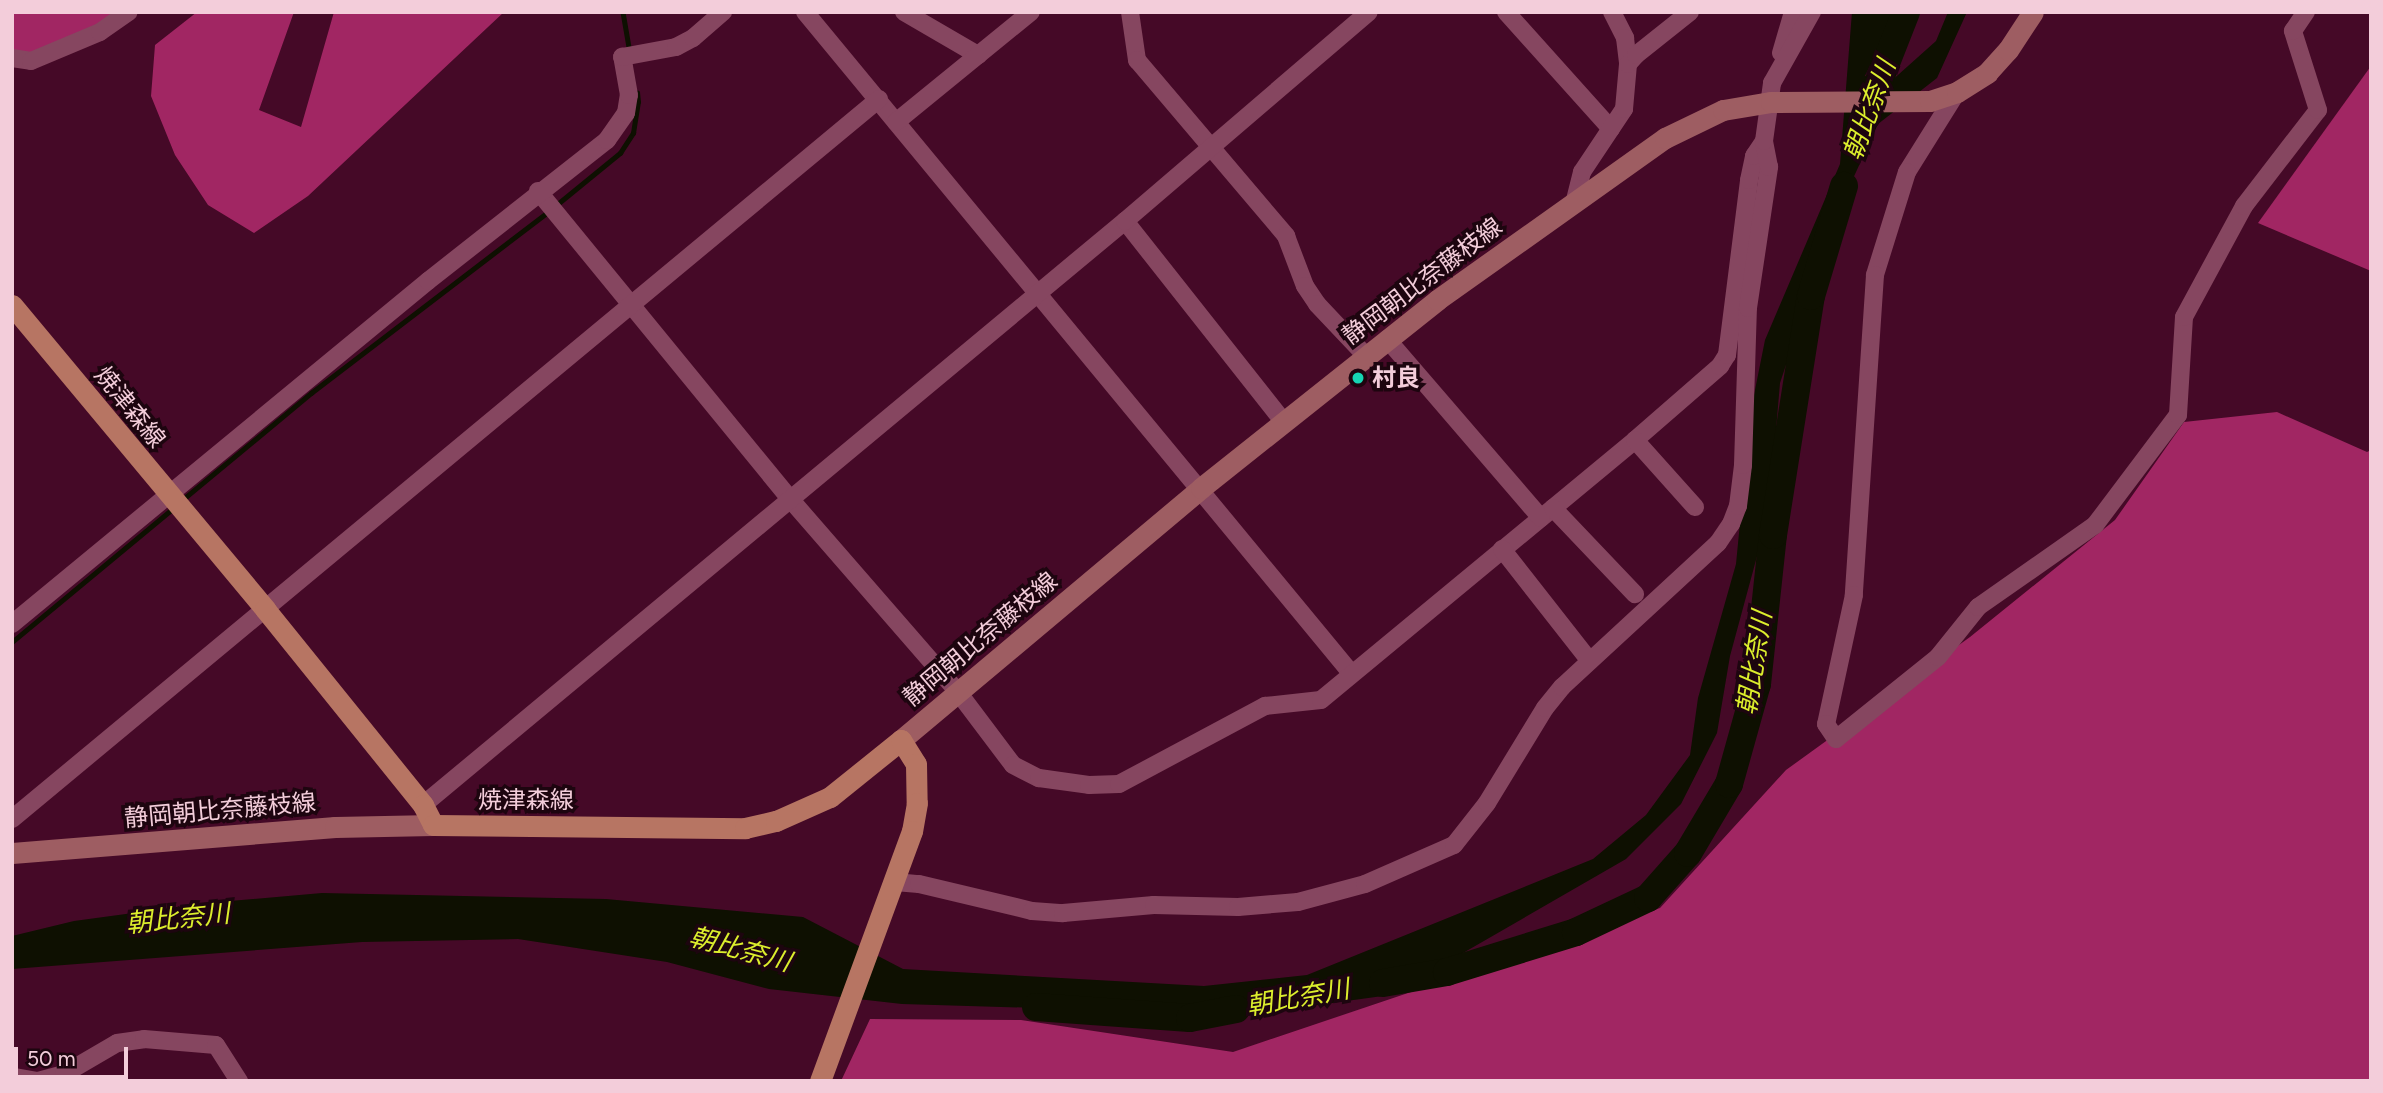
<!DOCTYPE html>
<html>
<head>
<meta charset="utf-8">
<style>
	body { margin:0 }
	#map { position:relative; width:2383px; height:1093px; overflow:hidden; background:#450927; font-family:Figtree,"Noto Sans JP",sans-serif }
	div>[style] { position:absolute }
	.forest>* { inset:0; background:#a12663 }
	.water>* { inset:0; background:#0e1001 }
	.stream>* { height:4.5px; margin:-2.25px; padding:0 2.25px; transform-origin:2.25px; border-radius:2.25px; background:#0e1001 }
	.river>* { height:28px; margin:-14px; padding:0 14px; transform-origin:14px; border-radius:14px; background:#0e1001 }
	.street>* { height:18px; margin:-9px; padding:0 9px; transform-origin:9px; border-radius:9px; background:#864660 }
	.secondary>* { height:21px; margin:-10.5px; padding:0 10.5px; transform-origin:10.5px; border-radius:10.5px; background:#9e5d62 }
	.primary>* { height:21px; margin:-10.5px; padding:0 10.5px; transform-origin:10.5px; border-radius:10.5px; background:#b77563 }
	.dots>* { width:19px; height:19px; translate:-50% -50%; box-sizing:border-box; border:4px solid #1d050f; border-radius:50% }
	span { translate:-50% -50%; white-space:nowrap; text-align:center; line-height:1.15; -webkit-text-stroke:7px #1d050f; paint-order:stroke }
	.street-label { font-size:24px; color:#f3cdda }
	.poi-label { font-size:24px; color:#f3cdda; font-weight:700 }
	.left { translate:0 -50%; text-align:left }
	.water-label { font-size:26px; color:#dcee2d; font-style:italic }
	.frame { position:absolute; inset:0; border:14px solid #f3cdda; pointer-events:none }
	.scale { position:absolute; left:14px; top:1047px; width:114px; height:32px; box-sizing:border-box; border:4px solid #f3cdda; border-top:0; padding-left:9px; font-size:21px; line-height:24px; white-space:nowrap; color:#f3cdda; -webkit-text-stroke:5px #1d050f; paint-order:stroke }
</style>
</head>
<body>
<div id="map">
	<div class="forest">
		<i style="clip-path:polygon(12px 12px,119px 12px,92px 31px,20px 59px,12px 57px)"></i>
		<i style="clip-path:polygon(197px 12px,294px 12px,259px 110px,301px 127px,334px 12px,504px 12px,308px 196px,254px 233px,208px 205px,175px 155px,151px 96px,155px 45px)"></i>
		<i style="clip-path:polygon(2371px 66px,2371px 271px,2258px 223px)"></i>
		<i style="clip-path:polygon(2277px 412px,2367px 452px,2371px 450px,2371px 1081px,841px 1081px,870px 1019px,1021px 1020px,1233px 1052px,1660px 908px,1786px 770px,1970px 637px,2115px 520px,2184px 422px)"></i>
	</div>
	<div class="water">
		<i style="clip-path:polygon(1852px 12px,1896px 12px,1865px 76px,1889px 83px,1936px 41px,1948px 12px,1967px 12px,1937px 78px,1878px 124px,1834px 220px,1780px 383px,1769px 512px,1730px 656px,1717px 733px,1681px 804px,1626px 859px,1390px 995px,1222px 1018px,1072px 1009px,902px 1004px,769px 989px,667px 962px,518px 939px,362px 942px,12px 969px,12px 936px,74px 921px,207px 903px,322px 893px,606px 899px,803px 917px,903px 969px,1204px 986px,1307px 975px,1593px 859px,1646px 815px,1690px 755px,1698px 698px,1736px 564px,1751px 410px,1765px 340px,1840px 164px)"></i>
	</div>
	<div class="stream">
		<i style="left:623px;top:12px;width:42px;rotate:80.3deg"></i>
		<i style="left:555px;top:206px;width:84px;rotate:-39.2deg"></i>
		<i style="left:620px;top:153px;width:24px;rotate:-57deg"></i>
		<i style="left:633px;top:133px;width:31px;rotate:-81deg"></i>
		<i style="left:638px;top:102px;width:9px;rotate:-96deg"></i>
		<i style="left:181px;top:501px;width:169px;rotate:-39.7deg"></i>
		<i style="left:311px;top:393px;width:298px;rotate:-37.4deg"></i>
		<i style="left:12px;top:642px;width:208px;rotate:-39.7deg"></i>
	</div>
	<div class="river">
		<i style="left:1866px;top:114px;width:110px;rotate:-68.6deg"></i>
		<i style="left:1383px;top:983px;width:65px;rotate:-9.8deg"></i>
		<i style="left:1447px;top:972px;width:135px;rotate:-17.2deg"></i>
		<i style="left:1576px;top:932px;width:80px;rotate:-25.3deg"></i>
		<i style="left:1648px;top:898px;width:60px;rotate:-48.4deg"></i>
		<i style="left:1688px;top:853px;width:80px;rotate:-59.3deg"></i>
		<i style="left:1729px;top:784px;width:104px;rotate:-74.4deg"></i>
		<i style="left:1757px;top:684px;width:150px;rotate:-83.9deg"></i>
		<i style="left:1773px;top:535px;width:242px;rotate:-81deg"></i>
		<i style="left:1811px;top:296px;width:115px;rotate:-73.3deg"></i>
		<i style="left:1036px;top:1007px;width:154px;rotate:4.1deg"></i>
		<i style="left:1190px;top:1018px;width:47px;rotate:-11.1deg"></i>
	</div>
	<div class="street">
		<i style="left:805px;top:12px;width:857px;rotate:50.44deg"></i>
		<i style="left:904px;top:12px;width:86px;rotate:30.2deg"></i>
		<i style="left:1130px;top:12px;width:49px;rotate:81.7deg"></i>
		<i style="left:1137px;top:60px;width:231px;rotate:49.7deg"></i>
		<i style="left:1286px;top:236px;width:53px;rotate:69.2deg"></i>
		<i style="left:1305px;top:286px;width:22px;rotate:56deg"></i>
		<i style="left:1317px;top:304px;width:71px;rotate:46.7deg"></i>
		<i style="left:1506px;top:12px;width:157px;rotate:48.1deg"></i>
		<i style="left:1612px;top:12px;width:29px;rotate:63deg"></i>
		<i style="left:1625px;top:38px;width:26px;rotate:83deg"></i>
		<i style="left:1781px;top:53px;width:43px;rotate:-73.7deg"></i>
		<i style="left:12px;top:58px;width:19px;rotate:9deg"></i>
		<i style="left:31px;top:61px;width:75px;rotate:-22.8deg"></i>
		<i style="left:100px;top:32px;width:35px;rotate:-35deg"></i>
		<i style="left:1957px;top:92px;width:94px;rotate:122deg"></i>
		<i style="left:1907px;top:172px;width:108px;rotate:107.3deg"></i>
		<i style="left:1875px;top:275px;width:321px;rotate:93.8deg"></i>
		<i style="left:1854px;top:595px;width:132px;rotate:102.2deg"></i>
		<i style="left:1826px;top:724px;width:18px;rotate:56deg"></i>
		<i style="left:1836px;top:739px;width:131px;rotate:-38.8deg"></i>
		<i style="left:1938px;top:657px;width:64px;rotate:-51.3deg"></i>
		<i style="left:1978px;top:607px;width:143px;rotate:-35deg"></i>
		<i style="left:2095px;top:525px;width:138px;rotate:-53deg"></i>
		<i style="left:2178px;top:415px;width:98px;rotate:-86.5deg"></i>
		<i style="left:2184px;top:317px;width:126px;rotate:-61.6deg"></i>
		<i style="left:2244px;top:206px;width:121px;rotate:-52.4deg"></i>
		<i style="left:2318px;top:110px;width:83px;rotate:-107.6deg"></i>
		<i style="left:2293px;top:31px;width:23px;rotate:-56deg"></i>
		<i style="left:896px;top:122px;width:174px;rotate:-39.2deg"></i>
		<i style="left:538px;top:191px;width:399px;rotate:50.7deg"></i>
		<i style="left:791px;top:500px;width:254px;rotate:49deg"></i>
		<i style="left:958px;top:692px;width:91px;rotate:53deg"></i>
		<i style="left:1013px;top:765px;width:29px;rotate:27deg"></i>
		<i style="left:1039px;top:778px;width:50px;rotate:8deg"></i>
		<i style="left:1089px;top:785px;width:30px;rotate:-2deg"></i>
		<i style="left:1119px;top:784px;width:166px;rotate:-28.1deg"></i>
		<i style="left:1265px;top:706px;width:56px;rotate:-6.1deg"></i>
		<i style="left:1321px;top:700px;width:408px;rotate:-39.6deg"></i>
		<i style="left:1635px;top:440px;width:113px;rotate:-41deg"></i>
		<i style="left:1720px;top:366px;width:13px;rotate:-58deg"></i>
		<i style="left:1727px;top:355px;width:176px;rotate:-82.8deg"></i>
		<i style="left:1749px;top:180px;width:25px;rotate:-78deg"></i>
		<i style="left:1754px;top:156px;width:18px;rotate:-56deg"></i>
		<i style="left:1575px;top:200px;width:29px;rotate:-76deg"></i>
		<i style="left:1582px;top:172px;width:76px;rotate:-56.3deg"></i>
		<i style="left:1624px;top:109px;width:45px;rotate:-84.9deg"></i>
		<i style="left:1628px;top:64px;width:12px;rotate:-48deg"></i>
		<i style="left:1636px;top:55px;width:69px;rotate:-38.5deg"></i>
		<i style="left:1125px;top:221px;width:256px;rotate:51.7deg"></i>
		<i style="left:1387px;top:339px;width:236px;rotate:49.3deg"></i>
		<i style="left:1635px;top:440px;width:90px;rotate:48.2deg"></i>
		<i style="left:1553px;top:508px;width:119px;rotate:46.4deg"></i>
		<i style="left:1502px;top:549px;width:141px;rotate:51.9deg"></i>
		<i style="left:12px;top:624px;width:539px;rotate:-39.51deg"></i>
		<i style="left:428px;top:281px;width:228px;rotate:-38.2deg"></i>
		<i style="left:607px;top:140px;width:33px;rotate:-55deg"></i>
		<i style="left:626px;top:113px;width:18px;rotate:-81deg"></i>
		<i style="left:629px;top:95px;width:39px;rotate:-100deg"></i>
		<i style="left:622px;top:57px;width:55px;rotate:-10.5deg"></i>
		<i style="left:676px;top:47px;width:19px;rotate:-28deg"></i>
		<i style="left:693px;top:38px;width:40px;rotate:-41deg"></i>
		<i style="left:423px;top:805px;width:913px;rotate:-39.76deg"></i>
		<i style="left:1125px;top:221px;width:321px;rotate:-40.6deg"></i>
		<i style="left:12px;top:819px;width:1127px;rotate:-39.71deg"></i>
		<i style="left:895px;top:882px;width:24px;rotate:5deg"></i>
		<i style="left:919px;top:884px;width:116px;rotate:13.4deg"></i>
		<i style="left:1032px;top:911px;width:31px;rotate:4deg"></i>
		<i style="left:1063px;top:913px;width:91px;rotate:-5deg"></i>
		<i style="left:1154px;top:905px;width:84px;rotate:1.4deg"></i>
		<i style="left:1238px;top:907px;width:60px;rotate:-4.8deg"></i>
		<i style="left:1298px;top:902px;width:69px;rotate:-15deg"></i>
		<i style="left:1365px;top:884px;width:97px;rotate:-23.7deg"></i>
		<i style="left:1454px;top:845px;width:53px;rotate:-51.8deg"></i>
		<i style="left:1487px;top:803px;width:111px;rotate:-58.6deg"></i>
		<i style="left:1545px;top:708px;width:27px;rotate:-51deg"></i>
		<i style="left:1562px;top:687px;width:212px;rotate:-42.7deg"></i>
		<i style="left:1718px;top:543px;width:23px;rotate:-56deg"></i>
		<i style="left:1731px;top:524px;width:19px;rotate:-69deg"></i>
		<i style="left:1738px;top:506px;width:41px;rotate:-83deg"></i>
		<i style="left:1743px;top:465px;width:157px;rotate:-88.2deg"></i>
		<i style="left:1748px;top:308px;width:143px;rotate:-81.5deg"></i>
		<i style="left:1769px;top:167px;width:26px;rotate:-101deg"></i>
		<i style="left:1764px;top:141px;width:59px;rotate:-82.1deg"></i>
		<i style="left:1772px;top:83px;width:81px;rotate:-60.6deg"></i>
		<i style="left:15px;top:1077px;width:23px;rotate:10deg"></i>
		<i style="left:38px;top:1081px;width:27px;rotate:-15deg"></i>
		<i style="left:64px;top:1074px;width:61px;rotate:-30.3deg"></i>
		<i style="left:117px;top:1043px;width:27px;rotate:-8deg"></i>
		<i style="left:144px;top:1039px;width:72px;rotate:4.8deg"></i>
		<i style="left:216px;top:1045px;width:43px;rotate:57.4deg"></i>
	</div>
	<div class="secondary">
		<i style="left:901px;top:740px;width:392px;rotate:-40deg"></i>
		<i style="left:1201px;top:488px;width:302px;rotate:-38.5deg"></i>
		<i style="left:1437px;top:300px;width:280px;rotate:-35.4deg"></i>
		<i style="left:1665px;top:138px;width:64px;rotate:-25.8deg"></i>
		<i style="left:1723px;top:110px;width:49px;rotate:-9.5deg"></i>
		<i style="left:1771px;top:102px;width:159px;rotate:-0.4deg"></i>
		<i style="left:1930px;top:101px;width:28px;rotate:-18deg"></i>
		<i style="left:1957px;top:92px;width:36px;rotate:-32deg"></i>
		<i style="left:1987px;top:73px;width:31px;rotate:-48deg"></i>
		<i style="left:2008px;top:50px;width:45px;rotate:-56.7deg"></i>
		<i style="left:12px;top:853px;width:324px;rotate:-4.6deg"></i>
		<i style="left:335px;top:827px;width:98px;rotate:-1.2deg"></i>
	</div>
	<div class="primary">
		<i style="left:12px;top:305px;width:396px;rotate:50.2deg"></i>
		<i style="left:265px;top:609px;width:252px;rotate:51.1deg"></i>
		<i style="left:423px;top:805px;width:22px;rotate:63deg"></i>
		<i style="left:433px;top:825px;width:312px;rotate:0.6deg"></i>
		<i style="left:745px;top:828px;width:32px;rotate:-13deg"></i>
		<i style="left:776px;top:821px;width:59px;rotate:-24deg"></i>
		<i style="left:830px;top:797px;width:91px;rotate:-38.8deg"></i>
		<i style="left:901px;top:740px;width:28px;rotate:58deg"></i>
		<i style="left:916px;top:764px;width:39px;rotate:89deg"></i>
		<i style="left:917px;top:803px;width:28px;rotate:100deg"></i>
		<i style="left:912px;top:831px;width:266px;rotate:110.2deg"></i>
	</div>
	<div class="dots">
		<i style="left:1358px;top:378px;background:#16d5b3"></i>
	</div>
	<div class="street-label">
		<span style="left:1422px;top:281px;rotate:-37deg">静岡朝比奈藤枝線</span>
		<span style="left:130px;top:407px;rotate:51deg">焼津森線</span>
		<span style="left:980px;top:639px;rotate:-40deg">静岡朝比奈藤枝線</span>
		<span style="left:526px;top:800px">焼津森線</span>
		<span style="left:220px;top:810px;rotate:-5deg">静岡朝比奈藤枝線</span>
	</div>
	<div class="poi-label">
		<span class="left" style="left:1372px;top:378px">村良</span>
	</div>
	<div class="water-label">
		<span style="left:1870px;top:110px;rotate:-70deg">朝比奈川</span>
		<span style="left:1755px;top:663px;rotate:-81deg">朝比奈川</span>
		<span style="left:178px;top:919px;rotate:-6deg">朝比奈川</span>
		<span style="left:740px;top:950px;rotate:15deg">朝比奈川</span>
		<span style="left:1298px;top:998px;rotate:-10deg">朝比奈川</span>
	</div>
	<div class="frame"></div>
	<div class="scale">50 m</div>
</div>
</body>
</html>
